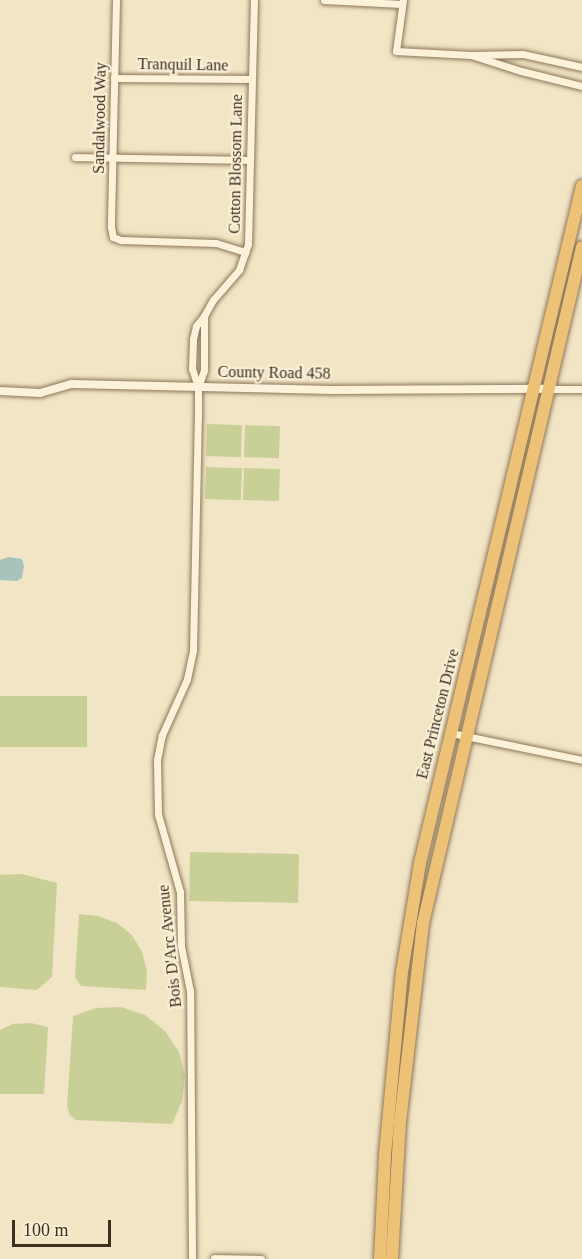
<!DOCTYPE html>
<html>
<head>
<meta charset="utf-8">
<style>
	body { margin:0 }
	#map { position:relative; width:582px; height:1259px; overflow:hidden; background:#f1e5c5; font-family:Georgia,serif }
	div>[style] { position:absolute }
	.green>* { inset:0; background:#c8d098; transform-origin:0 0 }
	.water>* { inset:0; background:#a7c4bc }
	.roads { filter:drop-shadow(0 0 2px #8d775a) drop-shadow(0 0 2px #8d775a) }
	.minor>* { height:7px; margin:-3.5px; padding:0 3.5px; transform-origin:3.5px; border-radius:3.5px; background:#fbf2d9 }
	.tertiary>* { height:8px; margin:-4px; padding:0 4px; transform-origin:4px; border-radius:4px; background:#fbf2d9 }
	.trunk>* { height:12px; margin:-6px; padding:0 6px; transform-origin:6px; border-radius:6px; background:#edc276 }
	span { translate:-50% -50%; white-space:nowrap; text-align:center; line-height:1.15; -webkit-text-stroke:4.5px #f8efd5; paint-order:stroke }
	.street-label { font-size:16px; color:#3d2e1e }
	.scale { position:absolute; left:12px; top:1220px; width:99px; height:27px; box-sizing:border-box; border:3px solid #3d2e1e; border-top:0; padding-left:8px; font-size:18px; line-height:21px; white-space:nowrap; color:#3d2e1e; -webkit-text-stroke:4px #f8efd5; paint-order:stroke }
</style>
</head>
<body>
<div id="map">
	<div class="green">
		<i style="left:207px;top:424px;width:35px;height:32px;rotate:2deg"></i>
		<i style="left:245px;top:425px;width:35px;height:32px;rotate:2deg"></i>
		<i style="left:206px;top:467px;width:36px;height:32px;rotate:2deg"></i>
		<i style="left:244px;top:468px;width:36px;height:32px;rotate:2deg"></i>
		<i style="left:0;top:696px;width:87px;height:51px"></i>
		<i style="left:190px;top:852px;width:109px;height:49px;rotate:1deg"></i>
		<i style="clip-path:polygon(22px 874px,57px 883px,52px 977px,37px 990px,0 987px,0 875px)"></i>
		<i style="clip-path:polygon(79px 914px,98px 916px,117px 923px,132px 935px,142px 952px,147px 971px,146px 990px,81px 986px,75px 977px)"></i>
		<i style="clip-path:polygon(121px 1007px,145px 1015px,165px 1031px,179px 1052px,185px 1076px,182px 1101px,172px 1124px,76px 1120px,70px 1115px,67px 1107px,73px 1016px,96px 1008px)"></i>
		<i style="clip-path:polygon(31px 1023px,48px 1027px,44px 1094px,0 1094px,0 1030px,13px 1024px)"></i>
	</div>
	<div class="water">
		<i style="clip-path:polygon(9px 557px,22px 559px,24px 566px,22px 578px,17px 581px,0 580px,0 560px)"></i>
	</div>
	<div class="roads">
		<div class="minor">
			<i style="left:116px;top:0;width:227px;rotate:91.3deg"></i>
			<i style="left:111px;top:227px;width:10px;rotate:79deg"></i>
			<i style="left:113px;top:237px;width:9px;rotate:21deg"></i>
			<i style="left:121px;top:240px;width:95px;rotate:1.8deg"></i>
			<i style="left:216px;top:243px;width:31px;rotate:17deg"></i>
			<i style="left:324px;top:0;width:78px;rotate:2.9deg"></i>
			<i style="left:403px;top:0;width:51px;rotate:97.8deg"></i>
			<i style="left:396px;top:51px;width:75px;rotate:3.1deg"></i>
			<i style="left:582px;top:67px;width:60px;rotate:-167.6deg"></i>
			<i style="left:523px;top:54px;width:52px;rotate:178.9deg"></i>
			<i style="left:471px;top:55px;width:52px;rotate:17.7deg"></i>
			<i style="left:521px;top:71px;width:63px;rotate:13.8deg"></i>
			<i style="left:114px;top:78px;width:137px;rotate:0.4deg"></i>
			<i style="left:75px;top:157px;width:175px;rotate:1deg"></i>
			<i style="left:204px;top:316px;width:18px;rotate:-61deg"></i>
			<i style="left:213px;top:300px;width:40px;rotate:-49deg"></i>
			<i style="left:239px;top:270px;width:28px;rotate:-71deg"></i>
			<i style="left:248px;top:244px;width:244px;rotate:-88.6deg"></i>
			<i style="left:548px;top:389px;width:34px"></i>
			<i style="left:451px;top:733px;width:134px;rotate:11.6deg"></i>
			<i style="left:214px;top:1258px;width:47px;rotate:1.2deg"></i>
			<i style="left:192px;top:1259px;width:268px;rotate:-90.4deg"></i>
			<i style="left:190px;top:991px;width:46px;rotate:-101.3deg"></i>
			<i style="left:181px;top:946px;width:54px;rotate:-91.1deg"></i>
			<i style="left:180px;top:892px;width:81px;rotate:-105.8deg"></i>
			<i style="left:158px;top:814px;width:54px;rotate:-91.1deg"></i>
			<i style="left:157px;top:760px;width:25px;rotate:-79deg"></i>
			<i style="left:162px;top:735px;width:61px;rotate:-65.9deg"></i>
			<i style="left:187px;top:679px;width:29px;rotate:-78deg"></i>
			<i style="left:193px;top:651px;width:233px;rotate:-88.8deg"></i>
			<i style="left:198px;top:418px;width:31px;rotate:-90deg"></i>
			<i style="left:198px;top:387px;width:19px;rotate:-108deg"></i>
			<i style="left:192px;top:369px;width:30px;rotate:-88deg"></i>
			<i style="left:193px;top:339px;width:13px;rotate:-77deg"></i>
			<i style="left:196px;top:326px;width:13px;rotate:-51deg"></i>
			<i style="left:204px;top:316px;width:54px;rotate:90deg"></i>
			<i style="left:204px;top:370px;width:18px;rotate:109deg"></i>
		</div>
		<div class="tertiary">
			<i style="left:0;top:391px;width:40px;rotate:2.9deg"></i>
			<i style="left:40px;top:393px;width:33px;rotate:-16deg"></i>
			<i style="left:72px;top:384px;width:260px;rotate:1.3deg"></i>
			<i style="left:332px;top:390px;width:216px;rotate:-0.3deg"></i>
		</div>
		<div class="trunk">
			<i style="left:380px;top:1259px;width:104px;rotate:-87.2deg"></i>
			<i style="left:385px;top:1155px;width:184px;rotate:-84.7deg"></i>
			<i style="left:402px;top:972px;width:110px;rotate:-80.6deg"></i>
			<i style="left:420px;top:863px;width:696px;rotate:-76.54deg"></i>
			<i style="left:392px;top:1259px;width:137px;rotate:-86.7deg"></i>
			<i style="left:400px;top:1122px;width:200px;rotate:-83.4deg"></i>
			<i style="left:423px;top:923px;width:694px;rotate:-76.76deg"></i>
		</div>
	</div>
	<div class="street-label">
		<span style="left:183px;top:65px;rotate:1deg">Tranquil Lane</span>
		<span style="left:100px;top:118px;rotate:-89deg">Sandalwood Way</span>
		<span style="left:236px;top:164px;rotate:-89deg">Cotton Blossom Lane</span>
		<span style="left:274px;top:373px;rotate:1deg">County Road 458</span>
		<span style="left:438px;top:714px;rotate:-76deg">East Princeton Drive</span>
		<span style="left:170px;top:946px;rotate:-96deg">Bois D'Arc Avenue</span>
	</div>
	<div class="scale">100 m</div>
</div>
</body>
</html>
